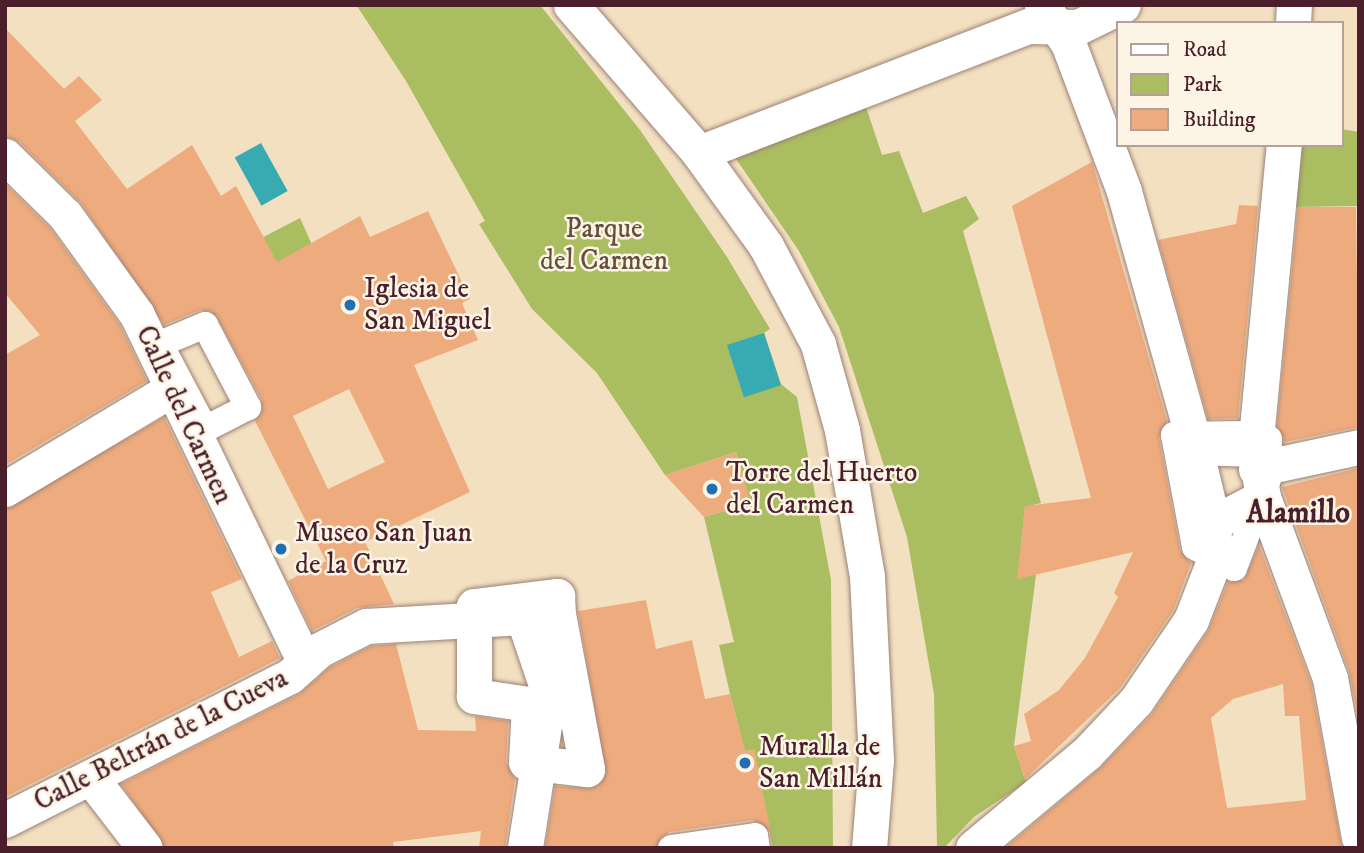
<!DOCTYPE html>
<html>
<head>
<meta charset="utf-8">
<style>
	body { margin:0 }
	#map { position:relative; width:1364px; height:853px; overflow:hidden; background:#f2e0c1; font-family:"IM FELL DW Pica",serif }
	div>[style] { position:absolute }
	.green>* { inset:0; background:#aabd61 }
	.water>* { inset:0; background:#38abb2; transform-origin:0 0 }
	.building>* { inset:0; background:#eeab7e }
	.roads { filter:drop-shadow(0 0 2px #9e8076) drop-shadow(0 0 2px #9e8076) }
	.pedestrian>* { height:26px; margin:-13px; padding:0 13px; transform-origin:13px; border-radius:13px; background:#fff }
	.minor>* { height:35px; margin:-17.5px; padding:0 17.5px; transform-origin:17.5px; border-radius:17.5px; background:#fff }
	.dots>* { width:19px; height:19px; translate:-50% -50%; box-sizing:border-box; border:4px solid #fcf5e5; border-radius:50% }
	span { translate:-50% -50%; white-space:nowrap; text-align:center; line-height:1.15; -webkit-text-stroke:5px #fcf5e5; paint-order:stroke }
	.park-label { font-size:28px; color:#674e3b }
	.poi-label { font-size:28px; color:#4a1f2b }
	.left { translate:0 -50%; text-align:left }
	.street-label { font-size:28px; color:#4a1f2b }
	.neighbourhood-label { font-size:30px; color:#4a1f2b; font-weight:700 }
	.frame { position:absolute; inset:0; border:7px solid #4a1f2b; pointer-events:none }
	.legend { position:absolute; left:1116px; top:21px; width:228px; height:126px; box-sizing:border-box; background:#fcf5e5; border:2px solid #b59f9b; margin:0; padding:9px 12px; list-style:none; font-size:21px; color:#4a1f2b }
	.legend li { display:flex; align-items:center; gap:14px; height:35px }
	.legend b { width:35px; border:2px solid #b59f9b }
</style>
</head>
<body>
<div id="map">
	<div class="green">
		<i style="clip-path:polygon(540px 5px,640px 130px,727px 257px,770px 329px,764px 333px,781px 384px,797px 397px,831px 580px,833px 848px,773px 848px,754px 750px,745px 751px,730px 694px,719px 645px,734px 642px,704px 517px,750px 503px,736px 452px,665px 475px,597px 373px,532px 309px,479px 224px,485px 221px,406px 81px,357px 6px)"></i>
		<i style="clip-path:polygon(866px 107px,882px 155px,899px 151px,923px 213px,966px 196px,979px 219px,963px 231px,1041px 503px,1025px 507px,1018px 575px,1036px 575px,1014px 746px,1026px 782px,974px 817px,944px 848px,937px 848px,934px 694px,907px 537px,839px 327px,799px 251px,732px 153px)"></i>
		<i style="clip-path:polygon(1341px 129px,1359px 132px,1359px 206px,1289px 207px,1296px 145px,1341px 145px)"></i>
		<i style="clip-path:polygon(300px 218px,323px 269px,214px 316px,189px 276px)"></i>
	</div>
	<div class="water">
		<i style="left:261px;top:143px;width:55px;height:30px;rotate:61deg"></i>
		<i style="left:764px;top:333px;width:55px;height:39px;rotate:72deg"></i>
	</div>
	<div class="building">
		<i style="clip-path:polygon(evenodd,5px 28px,64px 89px,79px 76px,102px 100px,75px 121px,127px 189px,192px 145px,221px 196px,236px 186px,277px 262px,360px 216px,370px 237px,428px 211px,470px 299px,462px 303px,478px 340px,414px 365px,470px 492px,365px 542px,394px 604px,357px 608px,312px 631px,288px 581px,326px 561px,255px 421px,262px 400px,214px 312px,200px 310px,164px 325px,81px 203px,19px 142px,5px 136px,5px 28px,349px 389px,385px 462px,328px 489px,293px 416px,349px 389px)"></i>
		<i style="clip-path:polygon(1092px 162px,1167px 421px,1159px 438px,1180px 550px,1191px 563px,1173px 611px,1120px 688px,1025px 779px,1014px 746px,1031px 741px,1024px 714px,1059px 690px,1085px 658px,1118px 597px,1114px 593px,1133px 552px,1017px 579px,1025px 506px,1091px 498px,1012px 206px)"></i>
		<i style="clip-path:polygon(5px 184px,50px 228px,120px 325px,147px 381px,5px 465px,5px 355px,40px 335px,5px 293px)"></i>
		<i style="clip-path:polygon(1239px 205px,1258px 206px,1238px 418px,1208px 419px,1158px 240px,1236px 224px)"></i>
		<i style="clip-path:polygon(1298px 207px,1356px 207px,1359px 427px,1285px 442px,1277px 426px)"></i>
		<i style="clip-path:polygon(164px 417px,242px 579px,211px 592px,239px 657px,272px 641px,280px 658px,5px 797px,5px 509px)"></i>
		<i style="clip-path:polygon(736px 452px,751px 503px,704px 517px,665px 475px)"></i>
		<i style="clip-path:polygon(1359px 468px,1359px 723px,1349px 671px,1282px 487px)"></i>
		<i style="clip-path:polygon(evenodd,1259px 545px,1311px 683px,1342px 848px,1005px 848px,1100px 768px,1151px 715px,1208px 631px,1228px 582px,1244px 580px,1259px 545px,1283px 684px,1285px 716px,1299px 716px,1306px 800px,1227px 808px,1211px 718px,1233px 699px,1283px 684px)"></i>
		<i style="clip-path:polygon(646px 600px,656px 649px,692px 640px,705px 699px,730px 694px,745px 751px,754px 750px,771px 833px,753px 820px,669px 832px,656px 848px,545px 848px,555px 786px,593px 788px,606px 774px,578px 611px)"></i>
		<i style="clip-path:polygon(396px 644px,418px 730px,476px 731px,475px 716px,508px 721px,506px 762px,515px 779px,505px 848px,479px 848px,481px 831px,393px 842px,394px 848px,165px 848px,121px 784px,299px 694px,330px 667px,371px 646px)"></i>
	</div>
	<div class="roads">
		<div class="pedestrian">
			<i style="left:205px;top:325px;width:93px;rotate:62.3deg"></i>
			<i style="left:248px;top:407px;width:48px;rotate:152.9deg"></i>
			<i style="left:205px;top:429px;width:96px;rotate:-117.9deg"></i>
			<i style="left:160px;top:344px;width:49px;rotate:-22.9deg"></i>
			<i style="left:1244px;top:434px;width:25px;rotate:11deg"></i>
			<i style="left:1269px;top:439px;width:40px;rotate:91.4deg"></i>
			<i style="left:1268px;top:479px;width:95px;rotate:110.9deg"></i>
			<i style="left:1234px;top:568px;width:44px;rotate:-151.7deg"></i>
			<i style="left:1195px;top:547px;width:114px;rotate:-100.6deg"></i>
			<i style="left:1174px;top:435px;width:70px;rotate:-0.8deg"></i>
			<i style="left:671px;top:848px;width:85px;rotate:-8.1deg"></i>
			<i style="left:755px;top:836px;width:12px;rotate:81deg"></i>
		</div>
		<div class="minor">
			<i style="left:571px;top:5px;width:196px;rotate:49.1deg"></i>
			<i style="left:699px;top:153px;width:115px;rotate:54.2deg"></i>
			<i style="left:766px;top:246px;width:111px;rotate:62deg"></i>
			<i style="left:818px;top:344px;width:89px;rotate:74.4deg"></i>
			<i style="left:842px;top:430px;width:148px;rotate:80.3deg"></i>
			<i style="left:867px;top:576px;width:184px;rotate:87.2deg"></i>
			<i style="left:876px;top:760px;width:88px;rotate:94.5deg"></i>
			<i style="left:1293px;top:23px;width:18px;rotate:-87deg"></i>
			<i style="left:699px;top:153px;width:353px;rotate:-21.1deg"></i>
			<i style="left:1028px;top:26px;width:50px;rotate:1.1deg"></i>
			<i style="left:1078px;top:27px;width:50px;rotate:-26.1deg"></i>
			<i style="left:5px;top:156px;width:84px;rotate:44.5deg"></i>
			<i style="left:65px;top:215px;width:123px;rotate:54.2deg"></i>
			<i style="left:137px;top:315px;width:386px;rotate:64.2deg"></i>
			<i style="left:1194px;top:447px;width:61px;rotate:1.9deg"></i>
			<i style="left:1255px;top:449px;width:49px;rotate:80.5deg"></i>
			<i style="left:1263px;top:497px;width:56px;rotate:152.5deg"></i>
			<i style="left:1255px;top:449px;width:305px;rotate:-84.6deg"></i>
			<i style="left:1256px;top:469px;width:105px;rotate:-12.1deg"></i>
			<i style="left:5px;top:489px;width:197px;rotate:-30.9deg"></i>
			<i style="left:1263px;top:497px;width:193px;rotate:69.7deg"></i>
			<i style="left:1330px;top:678px;width:162px;rotate:79.7deg"></i>
			<i style="left:557px;top:596px;width:18px;rotate:87deg"></i>
			<i style="left:558px;top:614px;width:158px;rotate:79.4deg"></i>
			<i style="left:587px;top:769px;width:61px;rotate:-173.5deg"></i>
			<i style="left:526px;top:762px;width:58px;rotate:-87deg"></i>
			<i style="left:529px;top:704px;width:56px;rotate:-171.7deg"></i>
			<i style="left:474px;top:696px;width:90px;rotate:-90deg"></i>
			<i style="left:474px;top:606px;width:84px;rotate:-6.9deg"></i>
			<i style="left:91px;top:778px;width:88px;rotate:52.4deg"></i>
			<i style="left:5px;top:820px;width:319px;rotate:-26.8deg"></i>
			<i style="left:290px;top:676px;width:39px;rotate:-42deg"></i>
			<i style="left:319px;top:650px;width:53px;rotate:-27.1deg"></i>
			<i style="left:366px;top:626px;width:157px;rotate:-3.3deg"></i>
			<i style="left:523px;top:617px;width:81px;rotate:71.3deg"></i>
			<i style="left:549px;top:694px;width:156px;rotate:98.9deg"></i>
			<i style="left:973px;top:848px;width:148px;rotate:-39.8deg"></i>
			<i style="left:1087px;top:753px;width:71px;rotate:-46.7deg"></i>
			<i style="left:1136px;top:701px;width:98px;rotate:-55.8deg"></i>
			<i style="left:1191px;top:620px;width:66px;rotate:-68.8deg"></i>
			<i style="left:1215px;top:558px;width:35px;rotate:-93deg"></i>
			<i style="left:1213px;top:523px;width:90px;rotate:-103.4deg"></i>
			<i style="left:1192px;top:435px;width:253px;rotate:-105.6deg"></i>
			<i style="left:1124px;top:191px;width:158px;rotate:-110.7deg"></i>
			<i style="left:1068px;top:43px;width:46px;rotate:-124.4deg"></i>
		</div>
	</div>
	<div class="dots">
		<i style="left:350px;top:305px;background:#1f6fb2"></i>
		<i style="left:712px;top:489px;background:#1f6fb2"></i>
		<i style="left:281px;top:549px;background:#1f6fb2"></i>
		<i style="left:745px;top:763px;background:#1f6fb2"></i>
	</div>
	<div class="park-label">
		<span style="left:604px;top:245px">Parque<br>del Carmen</span>
	</div>
	<div class="poi-label">
		<span class="left" style="left:364px;top:305px">Iglesia de<br>San Miguel</span>
		<span class="left" style="left:726px;top:489px">Torre del Huerto<br>del Carmen</span>
		<span class="left" style="left:295px;top:549px">Museo San Juan<br>de la Cruz</span>
		<span class="left" style="left:759px;top:763px">Muralla de<br>San Millán</span>
	</div>
	<div class="street-label">
		<span style="left:184px;top:415px;rotate:65deg">Calle del Carmen</span>
		<span style="left:161px;top:740px;rotate:-27deg">Calle Beltrán de la Cueva</span>
	</div>
	<div class="neighbourhood-label">
		<span style="left:1298px;top:514px">Alamillo</span>
	</div>
	<div class="frame"></div>
	<ul class="legend">
	<li><b style="height:9px;background:#fff"></b>Road</li>
	<li><b style="height:19px;background:#aabd61"></b>Park</li>
	<li><b style="height:19px;background:#eeab7e"></b>Building</li>
	</ul>
</div>
</body>
</html>
